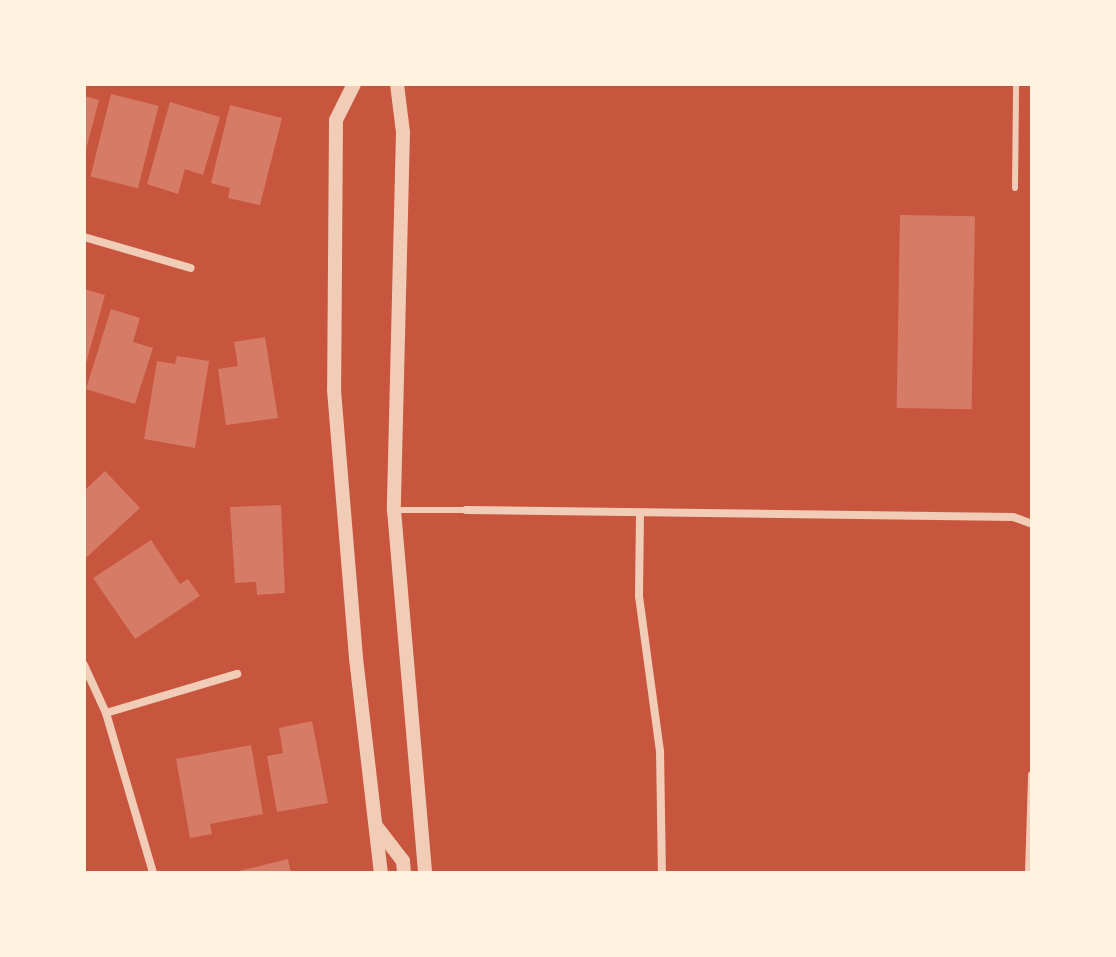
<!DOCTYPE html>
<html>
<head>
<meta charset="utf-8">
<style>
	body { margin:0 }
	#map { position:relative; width:1116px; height:957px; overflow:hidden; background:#c8553d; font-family:Rubik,sans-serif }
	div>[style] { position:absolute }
	.building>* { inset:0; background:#d67c66; transform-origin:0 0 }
	.service>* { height:6px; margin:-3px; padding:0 3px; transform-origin:3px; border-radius:3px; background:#f1ccb7 }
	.minor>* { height:8px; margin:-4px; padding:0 4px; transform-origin:4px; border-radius:4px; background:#f1ccb7 }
	.tertiary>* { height:14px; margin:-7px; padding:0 7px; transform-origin:7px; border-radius:7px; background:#f1ccb7 }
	span { translate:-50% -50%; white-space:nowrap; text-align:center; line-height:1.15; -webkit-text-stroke:7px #fff3e0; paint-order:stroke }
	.frame { position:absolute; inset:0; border:86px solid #fff3e0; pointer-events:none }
</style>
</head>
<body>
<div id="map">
	<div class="building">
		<i style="left:111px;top:94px;width:49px;height:85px;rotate:14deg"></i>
		<i style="clip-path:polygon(84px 96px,99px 100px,85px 153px,84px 153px)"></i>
		<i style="clip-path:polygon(170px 102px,220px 117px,203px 175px,185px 169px,178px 194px,147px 184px)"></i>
		<i style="clip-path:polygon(230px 105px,282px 118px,260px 205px,228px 198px,230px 188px,211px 183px)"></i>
		<i style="left:900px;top:215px;width:75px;height:193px;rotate:1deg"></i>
		<i style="clip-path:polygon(84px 289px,105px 295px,85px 367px,84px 367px)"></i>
		<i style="clip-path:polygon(111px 309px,140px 318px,133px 342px,153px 348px,135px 404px,86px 389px)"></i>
		<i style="clip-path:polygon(265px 337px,278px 418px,226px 425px,218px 369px,238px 366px,234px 342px)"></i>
		<i style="clip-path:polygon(177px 356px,209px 361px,195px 448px,144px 439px,157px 361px,175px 364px)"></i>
		<i style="clip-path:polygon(105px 471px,140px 508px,87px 557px,84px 553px,84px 491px)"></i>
		<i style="clip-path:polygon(281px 505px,285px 593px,257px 595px,256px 582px,235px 583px,230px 507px)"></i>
		<i style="clip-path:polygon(151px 540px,180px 584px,188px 579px,200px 596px,135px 639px,93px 578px)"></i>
		<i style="clip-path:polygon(312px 721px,328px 803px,277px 812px,267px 756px,283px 753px,279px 728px)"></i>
		<i style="clip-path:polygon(251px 745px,263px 814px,210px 824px,212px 834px,190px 838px,176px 759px)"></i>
		<i style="clip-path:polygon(288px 859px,291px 873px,235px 873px,235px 872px)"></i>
	</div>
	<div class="service">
		<i style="left:1015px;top:188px;width:104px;rotate:-89.4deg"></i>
		<i style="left:394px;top:510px;width:72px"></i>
	</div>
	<div class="minor">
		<i style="left:84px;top:237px;width:111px;rotate:16.2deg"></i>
		<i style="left:466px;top:510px;width:547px;rotate:0.73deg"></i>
		<i style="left:1013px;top:517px;width:20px;rotate:20deg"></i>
		<i style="left:640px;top:513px;width:83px;rotate:90.7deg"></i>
		<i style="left:639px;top:596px;width:156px;rotate:82.3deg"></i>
		<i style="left:660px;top:751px;width:122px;rotate:89.1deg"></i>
		<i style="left:84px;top:665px;width:53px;rotate:65.4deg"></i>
		<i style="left:106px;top:713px;width:167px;rotate:73.6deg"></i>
		<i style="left:106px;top:713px;width:137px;rotate:-16.6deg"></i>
		<i style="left:1029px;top:873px;width:98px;rotate:-88.2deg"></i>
	</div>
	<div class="tertiary">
		<i style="left:354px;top:84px;width:40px;rotate:116.6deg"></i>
		<i style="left:336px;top:120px;width:270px;rotate:90.4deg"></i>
		<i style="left:334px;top:390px;width:269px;rotate:85.3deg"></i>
		<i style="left:356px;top:658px;width:216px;rotate:83.4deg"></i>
		<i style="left:397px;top:84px;width:48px;rotate:82.9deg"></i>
		<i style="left:403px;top:132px;width:378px;rotate:91.4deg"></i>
		<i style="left:394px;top:510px;width:364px;rotate:85.1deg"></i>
		<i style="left:376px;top:826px;width:44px;rotate:52.4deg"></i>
		<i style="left:403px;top:861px;width:12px;rotate:85deg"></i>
	</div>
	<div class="frame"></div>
</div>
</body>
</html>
